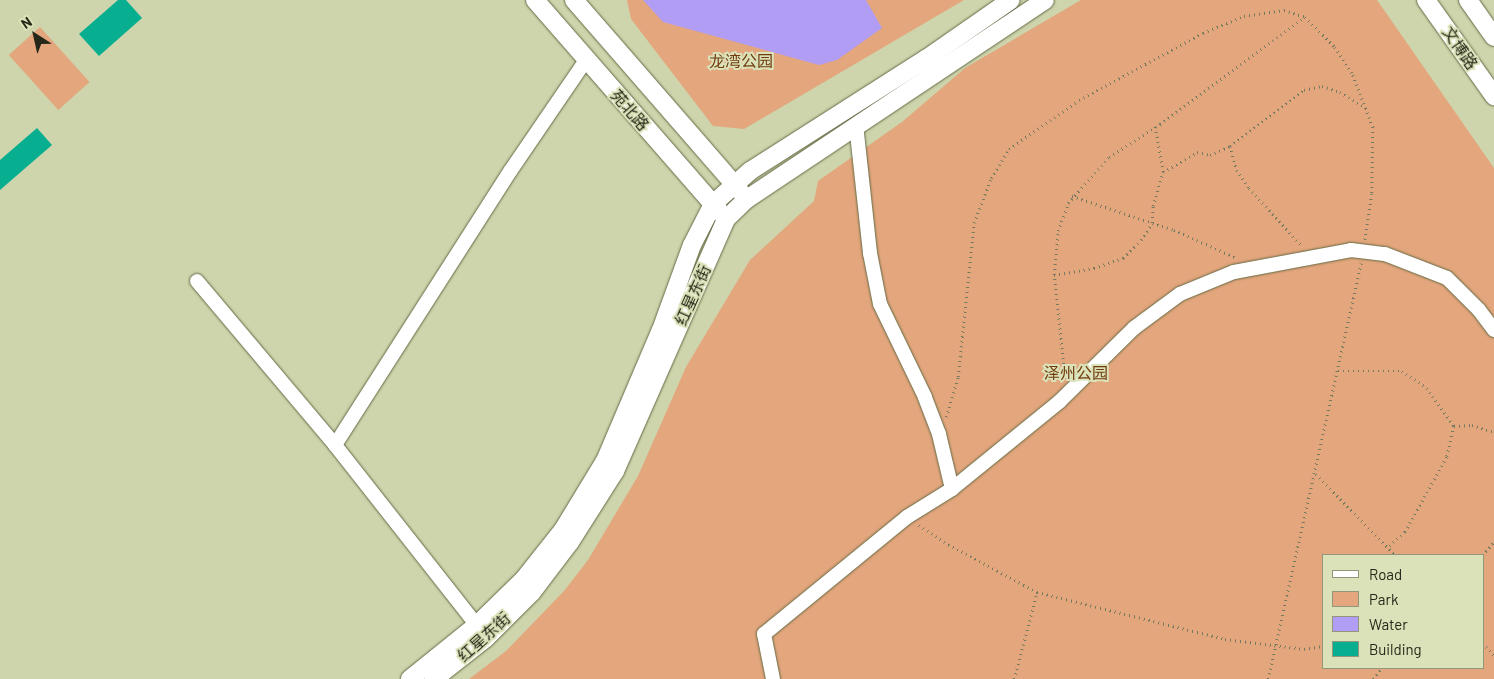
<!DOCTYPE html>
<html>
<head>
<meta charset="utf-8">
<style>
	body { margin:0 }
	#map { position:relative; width:1494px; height:679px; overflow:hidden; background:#ced5ac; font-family:Barlow,"Noto Sans SC",sans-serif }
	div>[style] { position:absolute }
	.green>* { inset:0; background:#e3a67d; transform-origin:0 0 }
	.water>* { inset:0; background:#b29df4 }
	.building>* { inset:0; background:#07ae90 }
	.path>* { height:2.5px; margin-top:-1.25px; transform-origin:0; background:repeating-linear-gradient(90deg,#75795e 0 1px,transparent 0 5px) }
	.roads { filter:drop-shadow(0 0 1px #656a45) drop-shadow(0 0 1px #656a45) }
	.minor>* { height:14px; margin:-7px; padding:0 7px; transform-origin:7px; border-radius:7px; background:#fff }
	.major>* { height:18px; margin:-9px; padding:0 9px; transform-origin:9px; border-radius:9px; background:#fff }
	span { translate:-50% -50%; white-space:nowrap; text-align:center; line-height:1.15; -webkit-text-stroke:4px #dbe2b9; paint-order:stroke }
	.street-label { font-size:16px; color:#252718 }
	.park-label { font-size:16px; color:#713b0e }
	.legend { position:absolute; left:1322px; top:554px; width:162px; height:115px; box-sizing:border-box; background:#dbe2b9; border:1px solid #929779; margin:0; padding:6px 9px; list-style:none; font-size:15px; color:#252718 }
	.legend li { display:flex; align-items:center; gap:10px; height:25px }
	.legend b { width:25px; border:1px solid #929779 }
	.north { position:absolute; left:10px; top:10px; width:50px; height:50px; -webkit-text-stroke:4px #dbe2b9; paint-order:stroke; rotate:325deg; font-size:14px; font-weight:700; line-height:20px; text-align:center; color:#252718 }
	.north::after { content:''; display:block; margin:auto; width:18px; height:22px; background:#252718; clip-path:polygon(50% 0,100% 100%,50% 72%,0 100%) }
</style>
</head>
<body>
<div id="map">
	<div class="green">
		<i style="clip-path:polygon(627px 0,964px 0,744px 129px,713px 126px,631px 19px)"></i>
		<i style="clip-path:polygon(evenodd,1081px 0,1377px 0,1494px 168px,1494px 679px,469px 679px,506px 651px,564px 591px,588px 560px,638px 476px,686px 367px,750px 260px,814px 201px,818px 181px,902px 122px,965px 68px,1081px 0,1323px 555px,1483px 555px,1483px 668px,1323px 668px,1323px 555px)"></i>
		<i style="left:40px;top:27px;width:74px;height:42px;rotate:48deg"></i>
	</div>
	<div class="water">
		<i style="clip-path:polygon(643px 0,866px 0,882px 28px,837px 60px,819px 65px,663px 22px)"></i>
	</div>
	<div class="building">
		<i style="clip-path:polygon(118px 0,126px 0,142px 18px,99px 56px,79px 34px)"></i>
		<i style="clip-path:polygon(37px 128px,52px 145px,0 190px,0 160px)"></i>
	</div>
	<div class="path">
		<i style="left:1230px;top:146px;width:25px;rotate:74deg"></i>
		<i style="left:1237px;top:170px;width:22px;rotate:56deg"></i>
		<i style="left:1249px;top:188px;width:79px;rotate:47.6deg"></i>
		<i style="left:1163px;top:172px;width:39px;rotate:-30deg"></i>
		<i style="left:1197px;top:152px;width:13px;rotate:13deg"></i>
		<i style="left:1210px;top:155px;width:22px;rotate:-24deg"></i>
		<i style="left:1230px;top:146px;width:93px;rotate:-37.1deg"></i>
		<i style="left:1304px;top:90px;width:18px;rotate:-13deg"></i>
		<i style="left:1322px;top:86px;width:19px;rotate:18deg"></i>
		<i style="left:1340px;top:92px;width:32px;rotate:32deg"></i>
		<i style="left:1072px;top:196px;width:108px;rotate:18.4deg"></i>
		<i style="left:1174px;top:230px;width:69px;rotate:24deg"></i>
		<i style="left:1054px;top:275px;width:41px;rotate:-9.9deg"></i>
		<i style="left:1094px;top:268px;width:31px;rotate:-19deg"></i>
		<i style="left:1123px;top:258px;width:25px;rotate:-45deg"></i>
		<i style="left:1141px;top:240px;width:20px;rotate:-57deg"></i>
		<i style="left:1152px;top:223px;width:17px;rotate:-87deg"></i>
		<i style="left:1153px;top:206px;width:35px;rotate:-74deg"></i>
		<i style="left:1163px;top:172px;width:46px;rotate:-100.1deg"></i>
		<i style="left:1338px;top:371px;width:64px"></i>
		<i style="left:1402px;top:371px;width:30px;rotate:34deg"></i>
		<i style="left:1427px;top:388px;width:47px;rotate:54.6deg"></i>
		<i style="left:1454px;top:426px;width:32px;rotate:103deg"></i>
		<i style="left:1447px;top:457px;width:86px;rotate:119.2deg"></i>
		<i style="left:1405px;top:532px;width:24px;rotate:138deg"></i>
		<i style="left:1065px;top:379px;width:105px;rotate:-96deg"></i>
		<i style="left:1054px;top:275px;width:44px;rotate:-84.8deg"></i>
		<i style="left:1058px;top:231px;width:30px;rotate:-70deg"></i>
		<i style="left:1068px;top:203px;width:62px;rotate:-48.3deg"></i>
		<i style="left:1109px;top:157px;width:61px;rotate:-32.9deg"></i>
		<i style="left:1160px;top:124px;width:180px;rotate:-36.4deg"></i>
		<i style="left:946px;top:417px;width:42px;rotate:-73.3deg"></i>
		<i style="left:958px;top:377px;width:155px;rotate:-84.1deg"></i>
		<i style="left:974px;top:223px;width:48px;rotate:-69.3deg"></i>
		<i style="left:991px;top:178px;width:34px;rotate:-58deg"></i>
		<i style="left:1009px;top:149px;width:85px;rotate:-35deg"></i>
		<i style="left:1079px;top:100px;width:141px;rotate:-28.4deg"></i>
		<i style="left:1203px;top:33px;width:44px;rotate:-22.5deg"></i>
		<i style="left:1244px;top:16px;width:40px;rotate:-8.5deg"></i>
		<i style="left:1284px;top:10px;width:22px;rotate:18deg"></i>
		<i style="left:1305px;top:17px;width:42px;rotate:45deg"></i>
		<i style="left:1335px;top:47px;width:33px;rotate:57deg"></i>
		<i style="left:1353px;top:75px;width:56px;rotate:69deg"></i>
		<i style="left:1373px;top:127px;width:67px;rotate:90.9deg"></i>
		<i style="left:1372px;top:194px;width:47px;rotate:98.7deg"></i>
		<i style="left:1454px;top:426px;width:18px;rotate:-3deg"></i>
		<i style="left:1472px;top:425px;width:23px;rotate:18deg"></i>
		<i style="left:1316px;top:474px;width:113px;rotate:45.7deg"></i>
		<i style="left:919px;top:525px;width:30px;rotate:34deg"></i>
		<i style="left:944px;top:542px;width:106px;rotate:28.3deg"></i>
		<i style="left:1037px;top:592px;width:194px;rotate:14deg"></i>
		<i style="left:1225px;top:639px;width:80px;rotate:7.2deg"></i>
		<i style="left:1304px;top:649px;width:19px;rotate:-9deg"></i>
		<i style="left:1482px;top:555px;width:18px;rotate:-47deg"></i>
		<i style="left:1483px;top:643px;width:16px;rotate:47deg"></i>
		<i style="left:1014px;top:679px;width:90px;rotate:-75.2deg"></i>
		<i style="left:1268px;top:679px;width:426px;rotate:-77.4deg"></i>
		<i style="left:1373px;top:679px;width:14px;rotate:-51deg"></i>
	</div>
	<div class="roads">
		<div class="minor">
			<i style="left:197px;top:281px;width:214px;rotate:49.9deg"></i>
			<i style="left:335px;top:445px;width:239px;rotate:51.8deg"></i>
			<i style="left:335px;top:445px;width:326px;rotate:-57.4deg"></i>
			<i style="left:511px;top:170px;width:133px;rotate:-55.7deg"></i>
			<i style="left:952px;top:489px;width:138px;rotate:-39.1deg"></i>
			<i style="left:1059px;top:402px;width:105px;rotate:-44.6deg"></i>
			<i style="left:1134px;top:328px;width:57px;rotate:-36.5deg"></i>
			<i style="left:1180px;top:294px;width:58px;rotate:-22.2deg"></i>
			<i style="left:1234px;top:272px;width:119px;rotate:-10.6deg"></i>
			<i style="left:1351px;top:250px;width:34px;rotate:7deg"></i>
			<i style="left:1385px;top:254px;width:66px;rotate:21.2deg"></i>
			<i style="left:1447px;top:278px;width:45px;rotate:45deg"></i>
			<i style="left:1479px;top:310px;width:25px;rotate:53deg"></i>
			<i style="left:773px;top:679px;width:46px;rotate:-101.3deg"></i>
			<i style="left:764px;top:634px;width:185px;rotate:-39.3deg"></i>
			<i style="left:907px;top:517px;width:53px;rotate:-31.9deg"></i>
			<i style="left:952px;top:489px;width:57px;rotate:-103.3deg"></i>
			<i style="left:939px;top:434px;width:40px;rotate:-111deg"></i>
			<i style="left:925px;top:397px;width:103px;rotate:-115.8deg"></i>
			<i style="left:880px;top:304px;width:52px;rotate:-101.1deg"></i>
			<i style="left:870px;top:253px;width:129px;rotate:-96.2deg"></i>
		</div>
		<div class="major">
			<i style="left:535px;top:0;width:281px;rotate:48.9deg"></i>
			<i style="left:574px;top:0;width:253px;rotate:49deg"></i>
			<i style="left:1426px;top:0;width:118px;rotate:54.7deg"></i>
			<i style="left:1468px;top:0;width:45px;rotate:54.9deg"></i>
			<i style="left:410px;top:679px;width:86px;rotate:-38.9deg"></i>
			<i style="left:477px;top:625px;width:66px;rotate:-44.4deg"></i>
			<i style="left:524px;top:579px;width:63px;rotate:-51.5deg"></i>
			<i style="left:563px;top:530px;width:81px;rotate:-58.7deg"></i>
			<i style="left:605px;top:461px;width:142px;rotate:-66.9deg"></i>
			<i style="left:661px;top:330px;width:90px;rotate:-70deg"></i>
			<i style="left:692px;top:245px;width:46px;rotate:-62.9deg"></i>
			<i style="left:713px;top:204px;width:50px;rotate:-41.7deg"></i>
			<i style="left:750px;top:171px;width:209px;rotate:-32.5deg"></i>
			<i style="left:926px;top:59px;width:103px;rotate:-34.8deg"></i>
			<i style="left:434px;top:679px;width:66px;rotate:-38.3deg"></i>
			<i style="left:486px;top:638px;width:65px;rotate:-45deg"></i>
			<i style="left:532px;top:592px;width:63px;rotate:-52.8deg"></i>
			<i style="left:570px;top:542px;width:84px;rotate:-57.6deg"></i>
			<i style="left:615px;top:471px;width:275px;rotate:-66.2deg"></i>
			<i style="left:726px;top:219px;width:29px;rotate:-44deg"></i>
			<i style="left:747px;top:199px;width:358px;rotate:-33.7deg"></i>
		</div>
	</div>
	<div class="street-label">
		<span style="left:1460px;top:48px;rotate:55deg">文博路</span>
		<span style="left:630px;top:110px;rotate:49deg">苑北路</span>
		<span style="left:693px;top:295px;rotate:-66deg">红星东街</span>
		<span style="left:484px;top:637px;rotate:-42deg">红星东街</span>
	</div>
	<div class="park-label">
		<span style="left:741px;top:61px">龙湾公园</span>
		<span style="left:1076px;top:373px">泽州公园</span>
	</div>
	<ul class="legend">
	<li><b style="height:6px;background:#fff"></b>Road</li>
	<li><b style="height:14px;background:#e3a67d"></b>Park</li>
	<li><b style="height:14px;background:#b29df4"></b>Water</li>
	<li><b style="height:14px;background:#07ae90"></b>Building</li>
	</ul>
	<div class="north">N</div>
</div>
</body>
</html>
